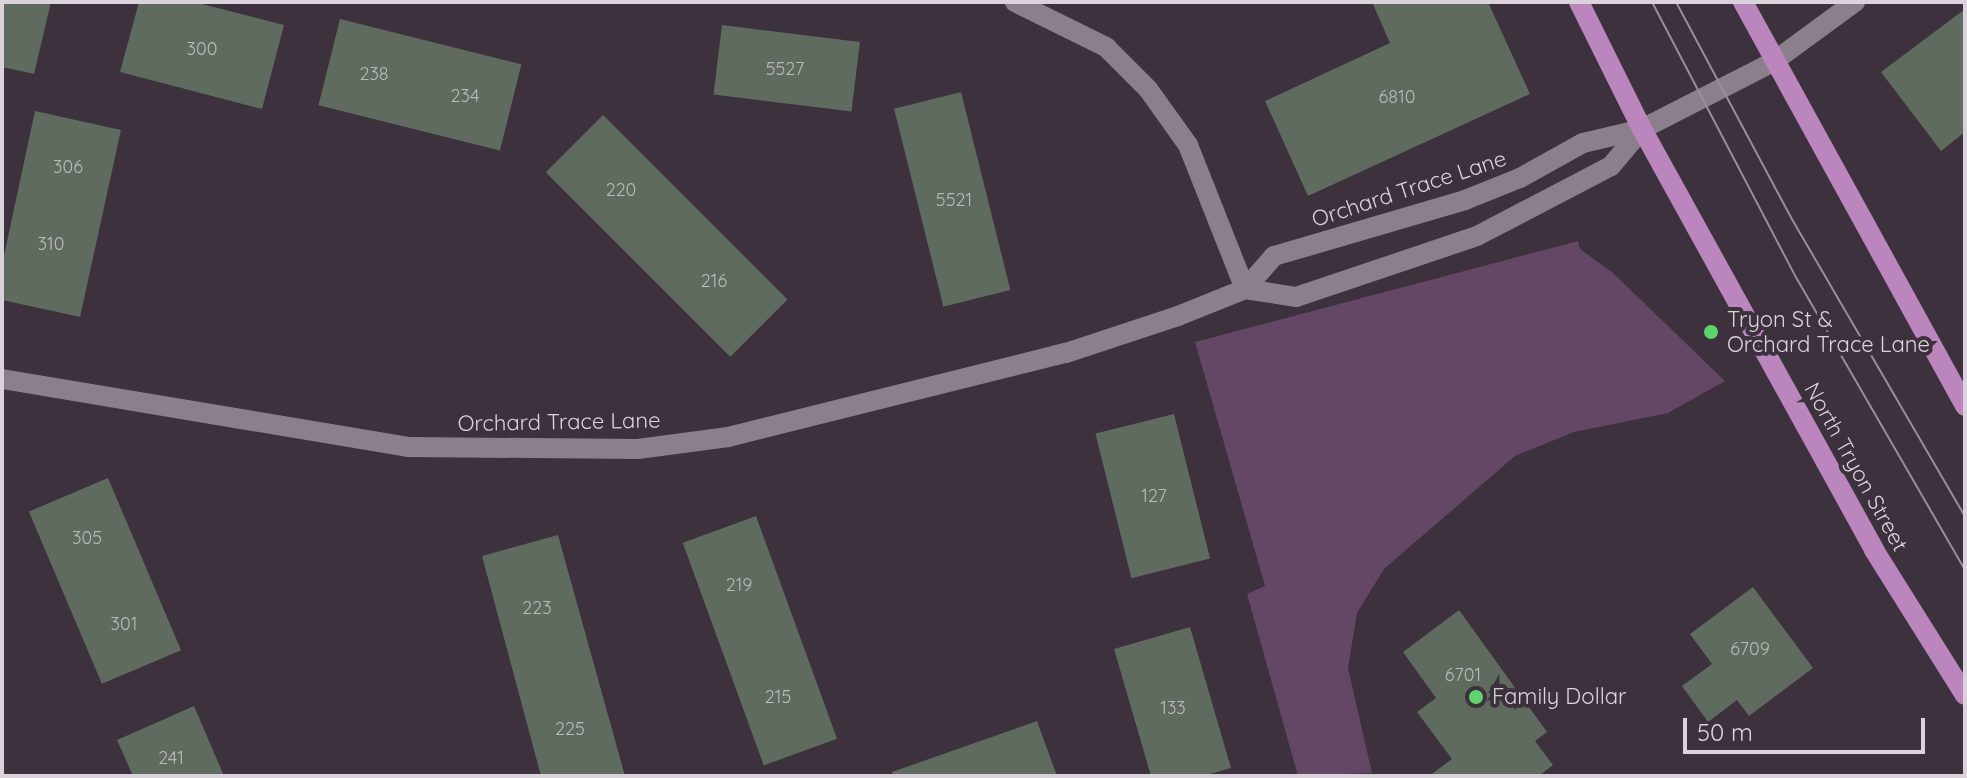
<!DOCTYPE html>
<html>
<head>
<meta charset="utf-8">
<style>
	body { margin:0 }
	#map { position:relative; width:1967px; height:778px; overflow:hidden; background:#3c313d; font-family:Quicksand,sans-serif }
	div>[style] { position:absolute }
	.green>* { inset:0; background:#634764 }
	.building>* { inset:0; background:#5e6b5e; transform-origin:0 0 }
	.minor>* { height:20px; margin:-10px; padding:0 10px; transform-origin:10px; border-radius:10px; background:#8c7f8c }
	.major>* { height:20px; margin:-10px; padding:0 10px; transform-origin:10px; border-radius:10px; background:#bb86bd }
	.tram>* { height:2px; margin:-1px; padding:0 1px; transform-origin:1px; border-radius:1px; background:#988e98 }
	.dots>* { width:22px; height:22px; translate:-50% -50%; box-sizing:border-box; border:4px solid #3c313d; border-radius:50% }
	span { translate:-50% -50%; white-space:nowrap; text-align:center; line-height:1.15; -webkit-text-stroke:8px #3c313d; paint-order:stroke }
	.number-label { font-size:18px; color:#bcb9bc }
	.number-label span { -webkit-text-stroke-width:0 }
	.street-label { font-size:22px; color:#dbd3db }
	.poi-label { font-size:22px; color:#dbd3db }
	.left { translate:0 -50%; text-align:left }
	.frame { position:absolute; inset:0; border:4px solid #dbd3db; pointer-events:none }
	.scale { position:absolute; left:1683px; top:718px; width:242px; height:36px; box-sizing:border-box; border:4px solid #dbd3db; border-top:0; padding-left:10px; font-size:24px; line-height:28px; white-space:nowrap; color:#dbd3db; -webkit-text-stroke:6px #3c313d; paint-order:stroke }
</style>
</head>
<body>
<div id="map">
	<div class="green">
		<i style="clip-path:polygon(1578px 241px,1580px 249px,1613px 273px,1725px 381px,1668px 413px,1574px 432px,1515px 456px,1384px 569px,1357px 613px,1348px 668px,1372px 773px,1298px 776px,1247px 594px,1265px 586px,1195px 342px)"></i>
	</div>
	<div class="building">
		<i style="clip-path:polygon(2px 2px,51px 2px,34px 74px,2px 67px)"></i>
		<i style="clip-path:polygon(139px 2px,194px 2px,284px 25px,262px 109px,120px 72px)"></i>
		<i style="clip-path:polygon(1372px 2px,1488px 2px,1530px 94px,1308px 196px,1265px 101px,1390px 43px)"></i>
		<i style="clip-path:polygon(1965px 9px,1965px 132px,1941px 151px,1881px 72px)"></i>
		<i style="left:340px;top:19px;width:187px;height:89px;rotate:14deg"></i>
		<i style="left:722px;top:25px;width:139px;height:70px;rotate:7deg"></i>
		<i style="left:961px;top:92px;width:204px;height:69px;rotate:76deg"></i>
		<i style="clip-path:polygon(35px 111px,121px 130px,80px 317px,2px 300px,2px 265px)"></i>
		<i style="left:603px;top:115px;width:261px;height:81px;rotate:45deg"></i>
		<i style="left:1174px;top:414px;width:149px;height:81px;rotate:76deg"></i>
		<i style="left:108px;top:478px;width:187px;height:86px;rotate:67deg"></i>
		<i style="left:756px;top:516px;width:237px;height:78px;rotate:70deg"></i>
		<i style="clip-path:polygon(558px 535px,593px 661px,625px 776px,541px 776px,482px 556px)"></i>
		<i style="clip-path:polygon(1753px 587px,1813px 668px,1749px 716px,1737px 700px,1708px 722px,1682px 686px,1712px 664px,1690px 634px)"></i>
		<i style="clip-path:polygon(1459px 610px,1547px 732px,1535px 741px,1553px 765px,1539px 776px,1429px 776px,1452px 759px,1417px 712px,1436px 698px,1403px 652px)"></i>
		<i style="clip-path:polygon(1190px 627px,1231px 768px,1203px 776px,1151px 776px,1114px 649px)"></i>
		<i style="clip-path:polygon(194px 706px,224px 776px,133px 776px,117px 740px)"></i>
		<i style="clip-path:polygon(1037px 721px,1057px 776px,892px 776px,892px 772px)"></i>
	</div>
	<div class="minor">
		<i style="left:1015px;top:2px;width:102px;rotate:26.3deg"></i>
		<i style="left:1106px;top:47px;width:59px;rotate:45deg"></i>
		<i style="left:1148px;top:89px;width:69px;rotate:54.5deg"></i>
		<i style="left:1188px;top:145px;width:155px;rotate:68.4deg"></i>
		<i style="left:1245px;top:289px;width:52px;rotate:8.9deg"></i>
		<i style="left:1296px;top:297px;width:191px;rotate:-18.6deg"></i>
		<i style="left:1477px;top:236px;width:151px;rotate:-27.6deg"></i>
		<i style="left:1611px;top:166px;width:48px;rotate:-50deg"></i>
		<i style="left:2px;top:379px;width:413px;rotate:9.5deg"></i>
		<i style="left:409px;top:447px;width:229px;rotate:0.5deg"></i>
		<i style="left:638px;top:449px;width:91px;rotate:-7.6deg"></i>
		<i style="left:728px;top:437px;width:348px;rotate:-14deg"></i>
		<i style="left:1066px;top:353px;width:118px;rotate:-18.3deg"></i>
		<i style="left:1178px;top:316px;width:72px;rotate:-21.9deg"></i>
		<i style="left:1245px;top:289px;width:44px;rotate:-48.7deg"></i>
		<i style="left:1274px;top:256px;width:199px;rotate:-16.3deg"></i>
		<i style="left:1465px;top:200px;width:59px;rotate:-21.8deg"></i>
		<i style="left:1520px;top:178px;width:72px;rotate:-29.1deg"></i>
		<i style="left:1583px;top:143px;width:61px;rotate:-13.3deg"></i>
		<i style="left:1642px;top:129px;width:147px;rotate:-27.1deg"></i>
		<i style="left:1773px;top:62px;width:102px;rotate:-36.2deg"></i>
	</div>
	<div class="major">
		<i style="left:1579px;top:2px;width:142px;rotate:63.6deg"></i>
		<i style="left:1642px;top:129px;width:481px;rotate:61.1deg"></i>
		<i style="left:1874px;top:550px;width:171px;rotate:57.9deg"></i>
		<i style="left:1743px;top:2px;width:461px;rotate:61.2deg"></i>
	</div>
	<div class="tram">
		<i style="left:1652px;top:2px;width:313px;rotate:62.4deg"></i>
		<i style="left:1797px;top:279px;width:336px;rotate:60deg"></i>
		<i style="left:1676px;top:2px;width:248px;rotate:61.9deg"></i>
		<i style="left:1793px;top:221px;width:341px;rotate:59.8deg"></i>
	</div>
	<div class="dots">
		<i style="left:1711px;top:332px;background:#5ed56c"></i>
		<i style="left:1476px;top:697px;background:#5ed56c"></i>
	</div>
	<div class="number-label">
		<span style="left:202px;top:49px">300</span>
		<span style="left:785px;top:69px">5527</span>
		<span style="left:374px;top:74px">238</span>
		<span style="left:465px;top:96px">234</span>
		<span style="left:1397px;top:97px">6810</span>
		<span style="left:68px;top:167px">306</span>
		<span style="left:621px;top:190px">220</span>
		<span style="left:954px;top:200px">5521</span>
		<span style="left:51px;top:244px">310</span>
		<span style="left:714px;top:281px">216</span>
		<span style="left:1154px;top:496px">127</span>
		<span style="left:87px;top:538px">305</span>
		<span style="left:739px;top:585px">219</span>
		<span style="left:537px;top:608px">223</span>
		<span style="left:124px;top:624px">301</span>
		<span style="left:1750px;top:649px">6709</span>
		<span style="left:1463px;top:675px">6701</span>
		<span style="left:778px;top:697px">215</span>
		<span style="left:1173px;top:708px">133</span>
		<span style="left:570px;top:729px">225</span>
		<span style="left:171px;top:758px">241</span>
	</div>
	<div class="street-label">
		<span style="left:1409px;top:189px;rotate:-18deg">Orchard Trace Lane</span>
		<span style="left:559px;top:422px;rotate:-1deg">Orchard Trace Lane</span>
		<span style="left:1856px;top:467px;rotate:61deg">North Tryon Street</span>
	</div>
	<div class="poi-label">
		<span class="left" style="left:1727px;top:332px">Tryon St &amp;<br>Orchard Trace Lane</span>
		<span class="left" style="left:1492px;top:697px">Family Dollar</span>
	</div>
	<div class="frame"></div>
	<div class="scale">50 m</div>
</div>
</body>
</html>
